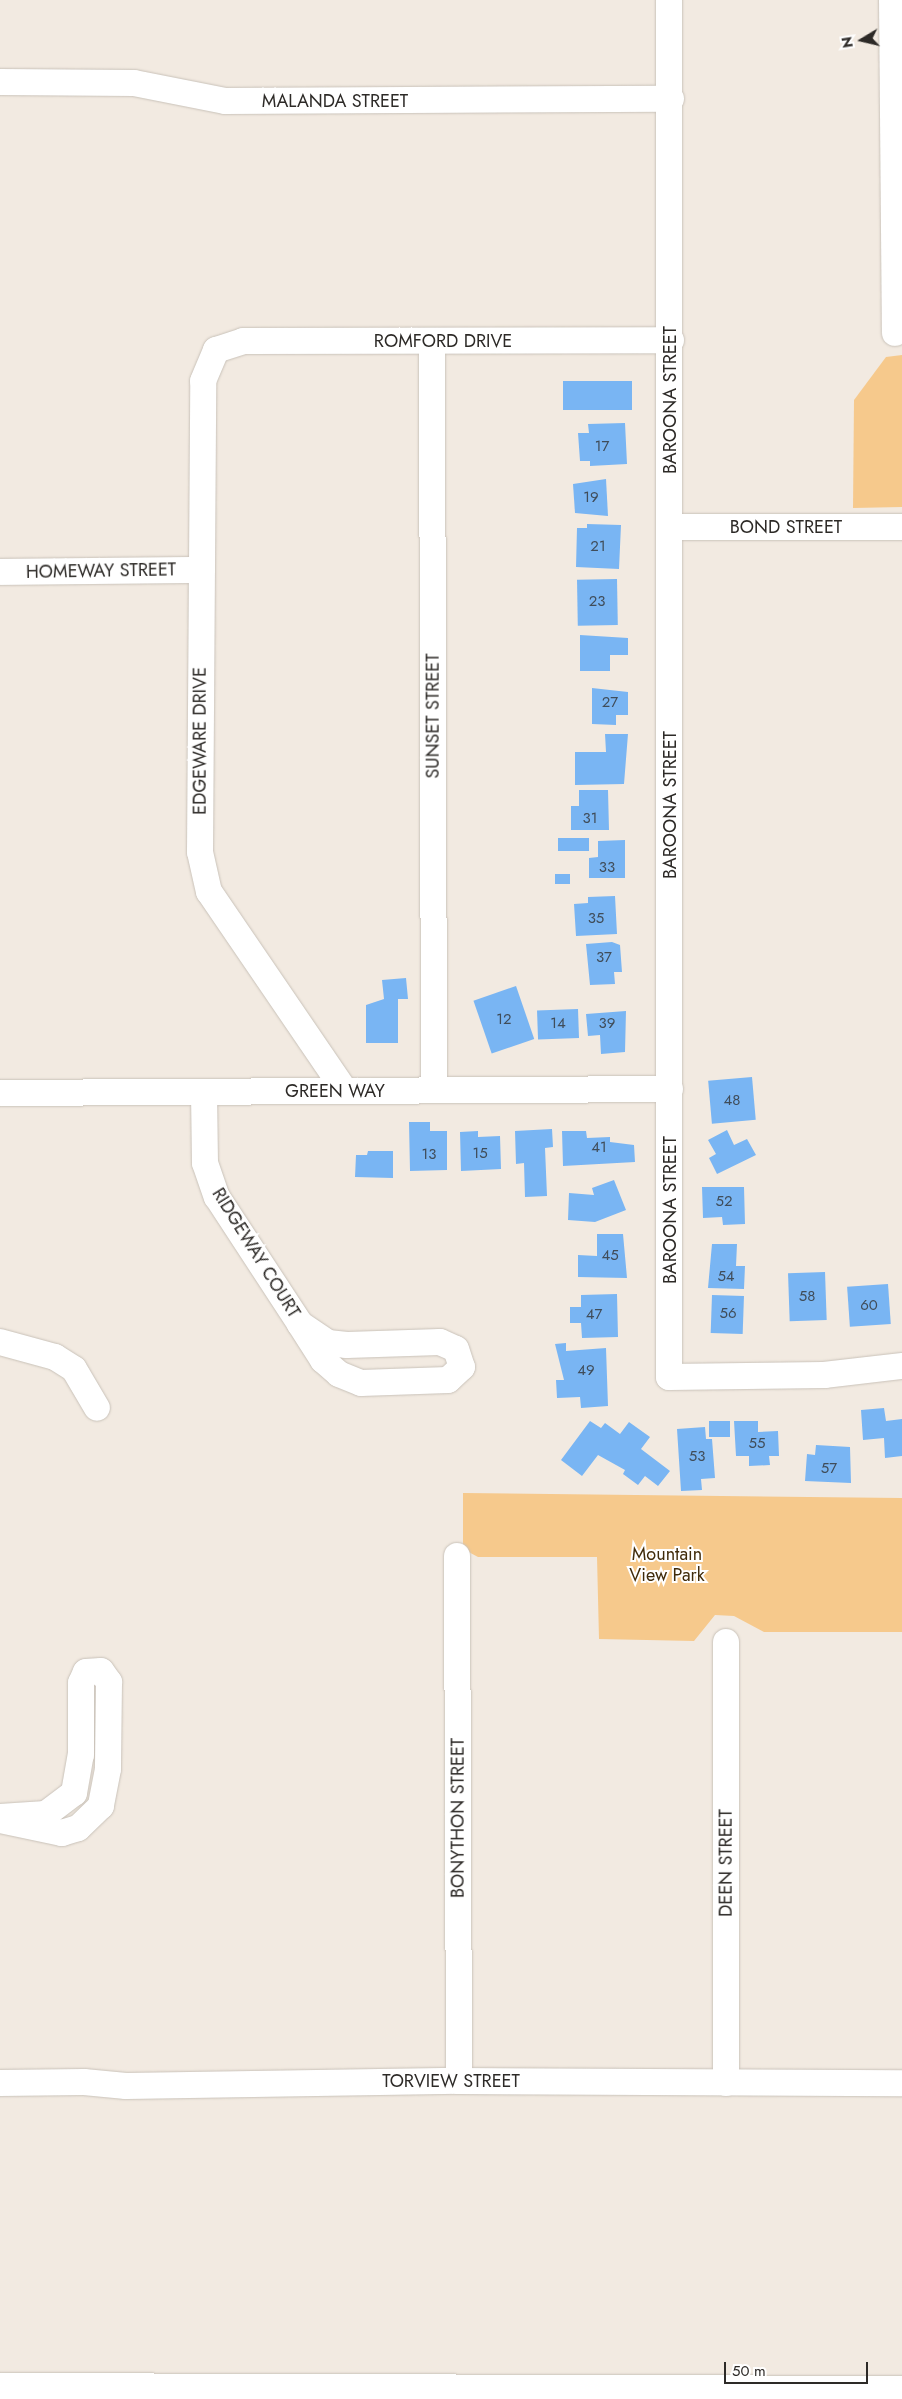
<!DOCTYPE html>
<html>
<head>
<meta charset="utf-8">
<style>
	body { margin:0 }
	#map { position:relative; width:902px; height:2399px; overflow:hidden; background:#f2eae1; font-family:Jost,sans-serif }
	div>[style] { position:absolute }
	.green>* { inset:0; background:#f6c98c }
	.building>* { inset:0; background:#79b5f3; transform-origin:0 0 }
	.roads { filter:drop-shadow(0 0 1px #c9c2b9) drop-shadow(0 0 1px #c9c2b9) }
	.minor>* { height:26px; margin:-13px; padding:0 13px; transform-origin:13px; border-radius:13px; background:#fff }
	span { translate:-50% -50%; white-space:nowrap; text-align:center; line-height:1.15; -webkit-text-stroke:4px #fff; paint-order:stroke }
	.number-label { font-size:15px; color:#404d5a }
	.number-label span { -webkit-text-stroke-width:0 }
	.street-label { font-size:18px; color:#2d2a27 }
	.park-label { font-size:18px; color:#402b0a }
	.north { position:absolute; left:837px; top:15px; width:50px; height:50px; -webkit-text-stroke:4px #fff; paint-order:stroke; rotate:261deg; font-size:14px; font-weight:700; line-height:20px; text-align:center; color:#2d2a27 }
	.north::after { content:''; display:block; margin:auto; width:18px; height:22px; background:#2d2a27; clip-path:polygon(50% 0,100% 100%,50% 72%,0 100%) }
	.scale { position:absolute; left:724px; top:2362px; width:144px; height:22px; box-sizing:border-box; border:2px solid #2d2a27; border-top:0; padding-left:6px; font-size:15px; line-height:18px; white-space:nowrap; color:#2d2a27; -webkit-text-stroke:4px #fff; paint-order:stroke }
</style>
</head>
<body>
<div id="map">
	<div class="green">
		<i style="clip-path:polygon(902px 355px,902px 507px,853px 508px,854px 400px,886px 357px)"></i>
		<i style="clip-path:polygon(463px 1493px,902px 1498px,902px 1632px,764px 1632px,734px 1616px,715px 1615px,694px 1641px,599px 1639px,597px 1557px,478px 1557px,463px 1549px)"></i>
	</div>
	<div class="building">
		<i style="left:632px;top:381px;width:29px;height:69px;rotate:90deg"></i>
		<i style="clip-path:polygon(625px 423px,627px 464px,590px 466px,590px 461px,580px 461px,578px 433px,589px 433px,588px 424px)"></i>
		<i style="clip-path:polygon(606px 479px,608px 516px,575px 513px,573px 484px)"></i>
		<i style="clip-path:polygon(587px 524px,621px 525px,619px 569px,576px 567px,577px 528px,587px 528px)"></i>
		<i style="left:617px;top:579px;width:46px;height:40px;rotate:89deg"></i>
		<i style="clip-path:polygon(580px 635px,628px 638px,628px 655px,610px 655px,610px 671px,580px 671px)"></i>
		<i style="clip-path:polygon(592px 688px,628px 692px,628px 715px,616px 715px,616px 725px,592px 724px)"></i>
		<i style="clip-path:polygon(605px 734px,628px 734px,624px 784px,575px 785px,575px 752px,606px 752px)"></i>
		<i style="clip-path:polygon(579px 790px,608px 790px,609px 830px,571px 830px,571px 806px,579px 806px)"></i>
		<i style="left:558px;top:838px;width:31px;height:13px"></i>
		<i style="clip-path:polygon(625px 840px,625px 878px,589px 878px,589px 858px,598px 857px,598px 841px)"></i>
		<i style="left:570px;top:874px;width:10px;height:15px;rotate:90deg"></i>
		<i style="clip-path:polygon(615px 896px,617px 934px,576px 936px,574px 904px,588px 903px,588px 897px)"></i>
		<i style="clip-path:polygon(612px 942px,620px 945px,622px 972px,614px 972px,615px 984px,590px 985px,586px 944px)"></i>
		<i style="clip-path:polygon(406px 978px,408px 999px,398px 999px,398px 1043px,366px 1043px,366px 1005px,384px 999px,382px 980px)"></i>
		<i style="left:516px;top:986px;width:56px;height:45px;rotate:71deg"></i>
		<i style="left:578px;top:1009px;width:29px;height:41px;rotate:88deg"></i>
		<i style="clip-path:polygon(626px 1011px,625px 1052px,601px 1054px,600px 1035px,588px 1036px,586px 1014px)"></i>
		<i style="left:752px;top:1077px;width:43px;height:44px;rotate:85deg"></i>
		<i style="clip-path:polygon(409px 1122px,430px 1122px,430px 1131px,447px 1131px,447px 1170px,410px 1171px)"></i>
		<i style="clip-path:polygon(552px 1129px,553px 1147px,545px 1148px,547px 1196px,525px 1197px,524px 1163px,516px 1164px,515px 1131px)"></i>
		<i style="clip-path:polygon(727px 1130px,734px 1145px,747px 1139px,756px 1155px,717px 1174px,709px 1158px,716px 1154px,708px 1140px)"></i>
		<i style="clip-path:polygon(478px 1131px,478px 1137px,500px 1136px,501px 1169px,461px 1171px,460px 1132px)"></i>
		<i style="clip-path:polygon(562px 1131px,586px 1131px,587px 1138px,610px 1137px,610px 1142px,634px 1145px,635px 1162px,563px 1166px)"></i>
		<i style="clip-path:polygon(368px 1151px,393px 1151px,393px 1178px,355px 1177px,356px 1155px,367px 1155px)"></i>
		<i style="clip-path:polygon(614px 1180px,626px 1210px,595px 1222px,568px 1220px,569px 1193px,594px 1195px,592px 1188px)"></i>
		<i style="clip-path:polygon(702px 1187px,744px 1187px,745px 1224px,723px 1225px,722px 1217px,703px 1218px)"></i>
		<i style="clip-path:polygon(597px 1234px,623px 1234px,627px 1278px,578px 1277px,578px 1255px,597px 1256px)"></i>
		<i style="clip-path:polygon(712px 1244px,737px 1244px,736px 1266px,745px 1266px,744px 1289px,708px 1288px)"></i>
		<i style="left:825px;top:1272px;width:48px;height:37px;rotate:88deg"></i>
		<i style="left:888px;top:1284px;width:40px;height:41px;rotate:86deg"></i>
		<i style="clip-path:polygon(617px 1294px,618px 1337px,582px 1338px,581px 1323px,570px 1323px,570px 1307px,581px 1307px,581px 1295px)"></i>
		<i style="left:712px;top:1295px;width:32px;height:38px;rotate:2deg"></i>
		<i style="clip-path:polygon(566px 1343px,566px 1351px,606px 1348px,608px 1406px,581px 1408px,580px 1397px,557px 1398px,556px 1380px,564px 1380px,555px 1344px)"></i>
		<i style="clip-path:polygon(884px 1408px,886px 1421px,902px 1419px,902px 1456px,885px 1458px,884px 1438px,863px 1440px,861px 1410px)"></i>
		<i style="clip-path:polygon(590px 1421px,601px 1428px,605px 1423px,620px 1434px,629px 1422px,650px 1437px,641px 1449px,670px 1471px,658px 1486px,645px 1476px,638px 1485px,623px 1474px,625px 1470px,598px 1455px,582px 1476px,561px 1460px)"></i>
		<i style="left:709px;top:1421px;width:21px;height:16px"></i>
		<i style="clip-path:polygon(734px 1421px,758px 1421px,758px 1432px,778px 1431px,779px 1456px,769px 1456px,770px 1465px,749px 1466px,749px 1456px,736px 1456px)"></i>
		<i style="clip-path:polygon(705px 1427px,706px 1439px,712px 1439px,715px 1478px,701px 1479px,702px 1490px,681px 1491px,677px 1429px)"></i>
		<i style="clip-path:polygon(816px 1445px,850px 1447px,851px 1483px,805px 1481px,807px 1454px,815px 1455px)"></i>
	</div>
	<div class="roads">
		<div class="minor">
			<i style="left:669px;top:0;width:1377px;rotate:90deg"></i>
			<i style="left:669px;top:1377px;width:155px;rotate:-0.7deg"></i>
			<i style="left:824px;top:1375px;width:79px;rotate:-6.6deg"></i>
			<i style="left:892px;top:0;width:333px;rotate:89.5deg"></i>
			<i style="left:0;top:82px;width:134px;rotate:0.4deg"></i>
			<i style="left:134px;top:83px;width:93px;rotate:11.2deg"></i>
			<i style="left:225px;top:101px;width:446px;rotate:-0.3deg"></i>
			<i style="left:432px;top:341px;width:749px;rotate:89.85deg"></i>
			<i style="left:670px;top:527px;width:232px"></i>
			<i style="left:0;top:572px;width:202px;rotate:-0.6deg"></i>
			<i style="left:345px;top:1091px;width:241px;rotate:-124.3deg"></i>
			<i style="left:209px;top:892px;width:41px;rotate:-102.7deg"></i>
			<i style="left:200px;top:852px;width:471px;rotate:-89.6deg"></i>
			<i style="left:203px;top:381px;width:34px;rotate:-67deg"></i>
			<i style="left:216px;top:350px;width:28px;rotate:-18deg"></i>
			<i style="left:243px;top:341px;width:428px;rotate:-0.1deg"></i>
			<i style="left:204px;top:1092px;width:71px;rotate:89.2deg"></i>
			<i style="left:205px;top:1163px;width:36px;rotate:71deg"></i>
			<i style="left:217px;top:1197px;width:152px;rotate:56.8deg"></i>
			<i style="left:0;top:1093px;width:670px;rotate:-0.34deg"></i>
			<i style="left:300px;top:1324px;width:34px;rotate:34deg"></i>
			<i style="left:328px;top:1343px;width:19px;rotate:6deg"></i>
			<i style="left:347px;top:1345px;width:93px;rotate:-1.8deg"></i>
			<i style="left:440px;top:1342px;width:17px;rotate:24deg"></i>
			<i style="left:456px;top:1349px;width:19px;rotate:72deg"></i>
			<i style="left:462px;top:1367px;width:19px;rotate:137deg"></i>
			<i style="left:448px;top:1380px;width:87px;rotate:178deg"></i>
			<i style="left:361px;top:1383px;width:24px;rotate:-158deg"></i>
			<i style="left:339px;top:1374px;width:21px;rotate:-139deg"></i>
			<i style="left:323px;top:1360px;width:43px;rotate:-122.6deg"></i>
			<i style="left:0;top:1342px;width:57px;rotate:15.3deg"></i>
			<i style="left:55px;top:1357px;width:22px;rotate:32deg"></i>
			<i style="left:74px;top:1369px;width:45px;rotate:59.5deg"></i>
			<i style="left:457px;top:1556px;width:525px;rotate:89.78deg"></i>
			<i style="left:726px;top:1642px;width:441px;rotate:90deg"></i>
			<i style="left:0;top:1817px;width:46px;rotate:-3.7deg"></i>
			<i style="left:46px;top:1814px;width:35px;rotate:-37deg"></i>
			<i style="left:74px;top:1793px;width:39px;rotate:-80deg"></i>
			<i style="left:81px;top:1755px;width:72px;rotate:-90deg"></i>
			<i style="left:81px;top:1683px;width:12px;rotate:-66deg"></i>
			<i style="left:86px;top:1672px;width:15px;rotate:-4deg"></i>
			<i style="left:101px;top:1671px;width:14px;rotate:54deg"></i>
			<i style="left:109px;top:1682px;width:87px;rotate:90.7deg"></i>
			<i style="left:108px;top:1769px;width:38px;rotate:101deg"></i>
			<i style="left:101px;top:1806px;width:32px;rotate:136deg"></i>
			<i style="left:78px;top:1828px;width:17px;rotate:163deg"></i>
			<i style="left:62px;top:1833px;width:63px;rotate:-168.2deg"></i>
			<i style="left:0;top:2083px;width:84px;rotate:-0.7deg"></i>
			<i style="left:84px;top:2082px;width:42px;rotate:5.4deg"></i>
			<i style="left:126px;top:2086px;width:333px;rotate:-0.9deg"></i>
			<i style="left:459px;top:2081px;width:443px;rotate:0.3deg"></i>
			<i style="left:0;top:2386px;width:902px;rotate:0.19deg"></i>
		</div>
	</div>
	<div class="number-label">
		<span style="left:602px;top:447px">17</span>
		<span style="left:591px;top:498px">19</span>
		<span style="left:598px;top:547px">21</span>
		<span style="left:597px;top:602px">23</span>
		<span style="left:610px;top:703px">27</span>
		<span style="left:590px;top:819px">31</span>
		<span style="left:607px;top:868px">33</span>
		<span style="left:596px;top:919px">35</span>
		<span style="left:604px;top:958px">37</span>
		<span style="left:504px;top:1020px">12</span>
		<span style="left:558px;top:1024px">14</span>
		<span style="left:607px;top:1024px">39</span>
		<span style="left:732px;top:1101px">48</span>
		<span style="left:599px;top:1148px">41</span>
		<span style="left:480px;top:1154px">15</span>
		<span style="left:429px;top:1155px">13</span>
		<span style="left:724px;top:1202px">52</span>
		<span style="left:610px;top:1256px">45</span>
		<span style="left:726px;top:1277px">54</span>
		<span style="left:807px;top:1297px">58</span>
		<span style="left:869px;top:1306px">60</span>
		<span style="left:728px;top:1314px">56</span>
		<span style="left:594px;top:1315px">47</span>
		<span style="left:586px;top:1371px">49</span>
		<span style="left:757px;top:1444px">55</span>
		<span style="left:697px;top:1457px">53</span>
		<span style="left:829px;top:1469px">57</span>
	</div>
	<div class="street-label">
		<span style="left:335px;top:101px">MALANDA STREET</span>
		<span style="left:443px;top:341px">ROMFORD DRIVE</span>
		<span style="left:670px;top:400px;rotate:-90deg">BAROONA STREET</span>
		<span style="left:786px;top:527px">BOND STREET</span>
		<span style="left:101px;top:571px;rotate:-1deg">HOMEWAY STREET</span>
		<span style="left:433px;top:716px;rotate:-90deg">SUNSET STREET</span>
		<span style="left:200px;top:741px;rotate:-90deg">EDGEWARE DRIVE</span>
		<span style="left:670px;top:805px;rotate:-90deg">BAROONA STREET</span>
		<span style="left:335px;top:1091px">GREEN WAY</span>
		<span style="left:670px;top:1210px;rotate:-90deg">BAROONA STREET</span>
		<span style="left:256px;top:1253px;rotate:58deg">RIDGEWAY COURT</span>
		<span style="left:458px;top:1818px;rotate:-90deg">BONYTHON STREET</span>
		<span style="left:726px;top:1863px;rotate:-90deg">DEEN STREET</span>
		<span style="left:451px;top:2081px">TORVIEW STREET</span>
	</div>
	<div class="park-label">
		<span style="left:667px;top:1565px">Mountain<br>View Park</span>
	</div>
	<div class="north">N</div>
	<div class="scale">50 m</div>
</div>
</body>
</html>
